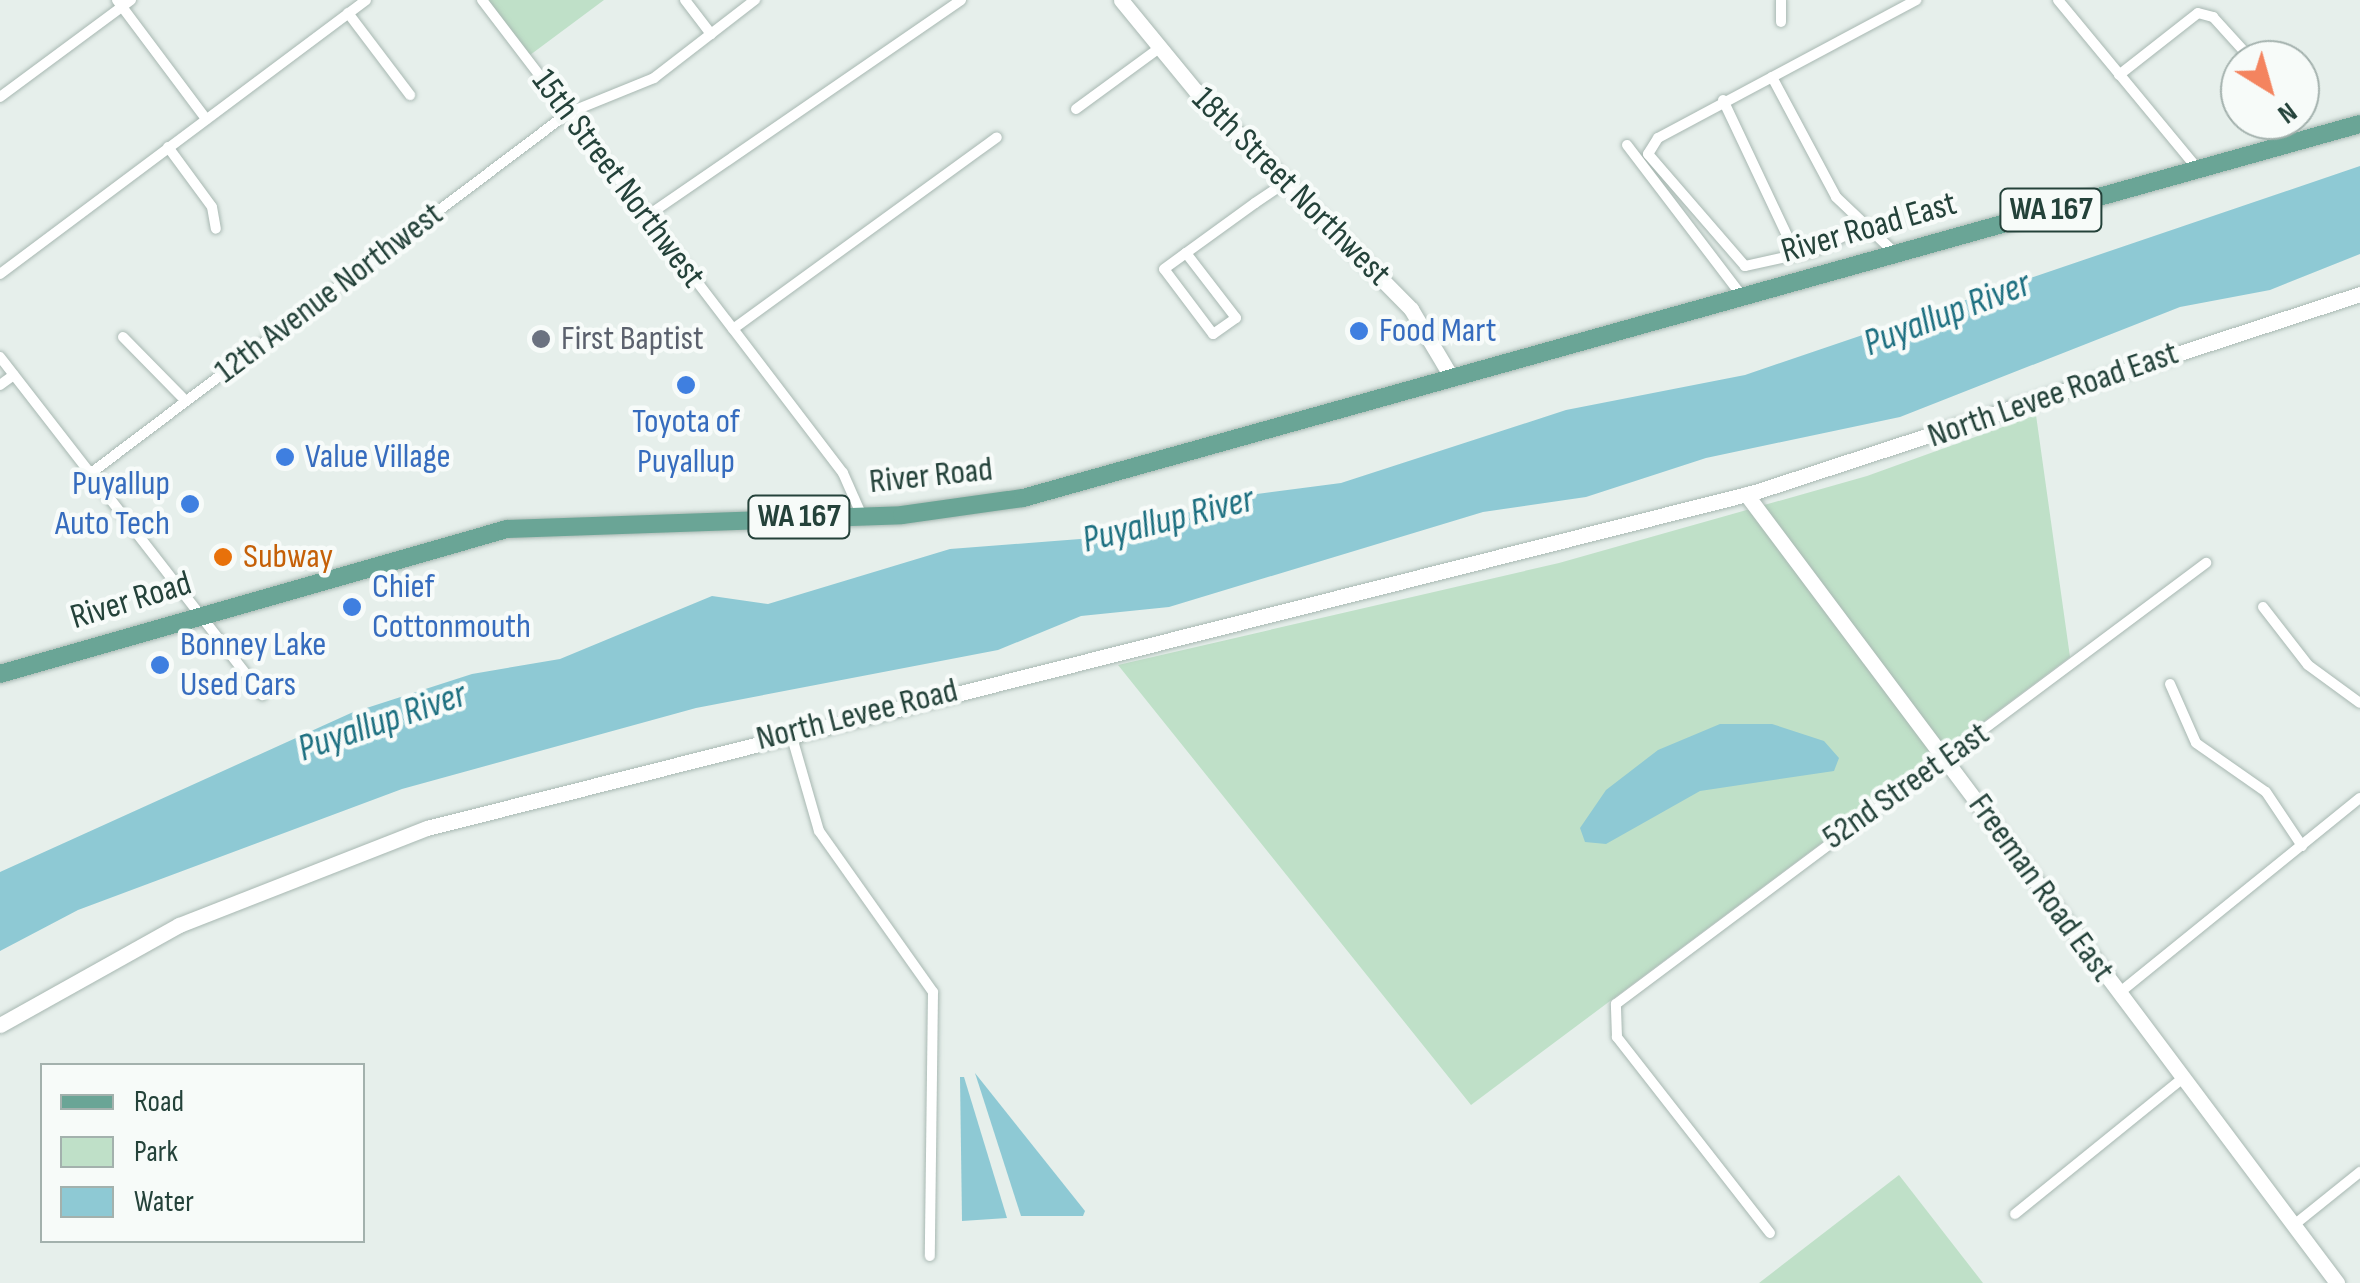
<!DOCTYPE html>
<html>
<head>
<meta charset="utf-8">
<style>
	body { margin:0 }
	#map { position:relative; width:2360px; height:1283px; overflow:hidden; background:#e6efeb; font-family:"Sofia Sans Condensed",sans-serif }
	div>[style] { position:absolute }
	.green>* { inset:0; background:#bfe0c8 }
	.water>* { inset:0; background:#8ec9d4 }
	.roads { filter:drop-shadow(0 0 2px #a8b8b2) drop-shadow(0 0 2px #a8b8b2) }
	.street>* { height:10px; margin:-5px; padding:0 5px; transform-origin:5px; border-radius:5px; background:#fff }
	.secondary>* { height:15px; margin:-7.5px; padding:0 7.5px; transform-origin:7.5px; border-radius:7.5px; background:#fff }
	.primary>* { height:18px; margin:-9px; padding:0 9px; transform-origin:9px; border-radius:9px; background:#6aa596 }
	.dots>* { width:28px; height:28px; translate:-50% -50%; box-sizing:border-box; border:5px solid #f7fbf9; border-radius:50% }
	span { translate:-50% -50%; white-space:nowrap; text-align:center; line-height:1.15; -webkit-text-stroke:9px #f7fbf9; paint-order:stroke }
	.shield-label span { padding:2px 8px; background:#f7fbf9; border:2px solid; border-radius:8px; -webkit-text-stroke-width:0 }
	.shield-label { font-size:32px; color:#24423a; font-weight:700 }
	.street-label { font-size:35px; color:#24423a }
	.shop-label { font-size:35px; color:#366cbe }
	.left { translate:0 -50%; text-align:left }
	.right { translate:-100% -50%; text-align:right }
	.worship-label { font-size:35px; color:#5b616d }
	.food-label { font-size:35px; color:#c56008 }
	.water-label { font-size:38px; color:#1c6f80; font-style:italic }
	.legend { position:absolute; left:40px; top:1063px; width:325px; height:180px; box-sizing:border-box; background:#f7fbf9; border:2px solid #a3b1ad; margin:0; padding:12px 18px; list-style:none; font-size:30px; color:#24423a }
	.legend li { display:flex; align-items:center; gap:20px; height:50px }
	.legend b { width:50px; border:2px solid #a3b1ad }
	.north { position:absolute; left:2220px; top:40px; width:100px; height:100px; box-sizing:border-box; background:#f7fbf9; border:2px solid #a3b1ad; border-radius:50%; rotate:143deg; font-size:28px; font-weight:700; line-height:40px; text-align:center; color:#24423a }
	.north::after { content:''; display:block; margin:auto; width:35px; height:45px; background:#f4845f; clip-path:polygon(50% 0,100% 100%,50% 72%,0 100%) }
</style>
</head>
<body>
<div id="map">
	<div class="green">
		<i style="clip-path:polygon(482px 0,604px 0,526px 58px)"></i>
		<i style="clip-path:polygon(2036px 415px,2070px 657px,1471px 1105px,1118px 665px,1559px 563px,1867px 476px)"></i>
		<i style="clip-path:polygon(1899px 1175px,1983px 1283px,1759px 1283px)"></i>
	</div>
	<div class="water">
		<i style="clip-path:polygon(2360px 166px,2360px 254px,2270px 290px,2180px 307px,1900px 417px,1706px 458px,1586px 497px,1483px 512px,1169px 607px,1081px 616px,998px 650px,696px 708px,402px 789px,78px 910px,0 951px,0 872px,351px 713px,472px 674px,560px 659px,712px 596px,768px 604px,950px 549px,1093px 538px,1257px 494px,1341px 483px,1566px 410px,1745px 375px)"></i>
		<i style="clip-path:polygon(1720px 724px,1772px 724px,1824px 741px,1839px 758px,1834px 771px,1700px 791px,1606px 844px,1585px 842px,1580px 828px,1606px 790px,1658px 750px)"></i>
		<i style="clip-path:polygon(975px 1073px,1085px 1211px,1083px 1216px,1021px 1216px)"></i>
		<i style="clip-path:polygon(960px 1077px,964px 1077px,1007px 1218px,962px 1221px)"></i>
	</div>
	<div class="roads">
		<div class="street">
			<i style="left:117px;top:0;width:149px;rotate:53.2deg"></i>
			<i style="left:482px;top:0;width:595px;rotate:52.65deg"></i>
			<i style="left:843px;top:473px;width:47px;rotate:66.2deg"></i>
			<i style="left:685px;top:0;width:43px;rotate:52.6deg"></i>
			<i style="left:2058px;top:0;width:219px;rotate:50.4deg"></i>
			<i style="left:348px;top:13px;width:103px;rotate:52.9deg"></i>
			<i style="left:1781px;top:22px;width:22px;rotate:-90deg"></i>
			<i style="left:2119px;top:75px;width:100px;rotate:-38.1deg"></i>
			<i style="left:2198px;top:13px;width:16px;rotate:15deg"></i>
			<i style="left:2213px;top:17px;width:58px;rotate:47.8deg"></i>
			<i style="left:1772px;top:77px;width:136px;rotate:61.9deg"></i>
			<i style="left:1836px;top:197px;width:83px;rotate:43.5deg"></i>
			<i style="left:0;top:97px;width:163px;rotate:-36.5deg"></i>
			<i style="left:1723px;top:100px;width:166px;rotate:64.7deg"></i>
			<i style="left:1076px;top:109px;width:102px;rotate:-36.2deg"></i>
			<i style="left:1627px;top:145px;width:191px;rotate:52.7deg"></i>
			<i style="left:168px;top:147px;width:74px;rotate:53.7deg"></i>
			<i style="left:212px;top:207px;width:22px;rotate:80deg"></i>
			<i style="left:647px;top:216px;width:381px;rotate:-34.5deg"></i>
			<i style="left:1865px;top:226px;width:58px;rotate:154.3deg"></i>
			<i style="left:1813px;top:251px;width:70px;rotate:167.6deg"></i>
			<i style="left:1745px;top:266px;width:148px;rotate:-130.9deg"></i>
			<i style="left:1648px;top:154px;width:19px;rotate:-58deg"></i>
			<i style="left:1658px;top:138px;width:293px;rotate:-28.1deg"></i>
			<i style="left:1186px;top:253px;width:82px;rotate:52.4deg"></i>
			<i style="left:1236px;top:318px;width:28px;rotate:145deg"></i>
			<i style="left:1213px;top:334px;width:81px;rotate:-127deg"></i>
			<i style="left:1164px;top:269px;width:27px;rotate:-36deg"></i>
			<i style="left:1186px;top:253px;width:85px;rotate:-35.9deg"></i>
			<i style="left:1255px;top:203px;width:40px;rotate:-34deg"></i>
			<i style="left:0;top:274px;width:457px;rotate:-36.8deg"></i>
			<i style="left:733px;top:329px;width:326px;rotate:-36deg"></i>
			<i style="left:123px;top:337px;width:90px;rotate:45.5deg"></i>
			<i style="left:0;top:357px;width:428px;rotate:52.2deg"></i>
			<i style="left:0;top:385px;width:17px;rotate:-36deg"></i>
			<i style="left:91px;top:473px;width:598px;rotate:-37.04deg"></i>
			<i style="left:568px;top:113px;width:93px;rotate:-22.1deg"></i>
			<i style="left:654px;top:78px;width:128px;rotate:-37.7deg"></i>
			<i style="left:2263px;top:607px;width:73px;rotate:52.2deg"></i>
			<i style="left:2308px;top:665px;width:64px;rotate:36.2deg"></i>
			<i style="left:2170px;top:684px;width:64px;rotate:66.2deg"></i>
			<i style="left:2196px;top:743px;width:85px;rotate:35deg"></i>
			<i style="left:2266px;top:792px;width:65px;rotate:56.3deg"></i>
			<i style="left:791px;top:734px;width:101px;rotate:73.9deg"></i>
			<i style="left:819px;top:831px;width:197px;rotate:54.7deg"></i>
			<i style="left:933px;top:992px;width:264px;rotate:90.7deg"></i>
			<i style="left:2119px;top:993px;width:310px;rotate:-39deg"></i>
			<i style="left:2015px;top:1214px;width:215px;rotate:-39deg"></i>
			<i style="left:2294px;top:1225px;width:85px;rotate:-38.8deg"></i>
			<i style="left:1770px;top:1233px;width:249px;rotate:-128deg"></i>
			<i style="left:1617px;top:1037px;width:33px;rotate:-92deg"></i>
			<i style="left:1616px;top:1004px;width:737px;rotate:-36.78deg"></i>
		</div>
		<div class="secondary">
			<i style="left:1121px;top:0;width:117px;rotate:50.6deg"></i>
			<i style="left:1195px;top:90px;width:308px;rotate:45.4deg"></i>
			<i style="left:1411px;top:309px;width:80px;rotate:59.3deg"></i>
			<i style="left:1746px;top:494px;width:986px;rotate:53.16deg"></i>
			<i style="left:0;top:1025px;width:205px;rotate:-29.2deg"></i>
			<i style="left:179px;top:925px;width:266px;rotate:-21.4deg"></i>
			<i style="left:427px;top:828px;width:1370px;rotate:-14.2deg"></i>
			<i style="left:1755px;top:492px;width:637px;rotate:-18.12deg"></i>
		</div>
		<div class="primary">
			<i style="left:0;top:674px;width:527px;rotate:-15.96deg"></i>
			<i style="left:507px;top:529px;width:395px;rotate:-2deg"></i>
			<i style="left:902px;top:515px;width:122px;rotate:-8deg"></i>
			<i style="left:1023px;top:498px;width:1388px;rotate:-15.63deg"></i>
		</div>
	</div>
	<div class="dots">
		<i style="left:1359px;top:331px;background:#3f7fe0"></i>
		<i style="left:541px;top:339px;background:#6b7280"></i>
		<i style="left:686px;top:385px;background:#3f7fe0"></i>
		<i style="left:285px;top:457px;background:#3f7fe0"></i>
		<i style="left:190px;top:504px;background:#3f7fe0"></i>
		<i style="left:223px;top:557px;background:#e8710a"></i>
		<i style="left:352px;top:607px;background:#3f7fe0"></i>
		<i style="left:160px;top:665px;background:#3f7fe0"></i>
	</div>
	<div class="shield-label">
		<span style="left:2051px;top:210px">WA 167</span>
		<span style="left:799px;top:517px">WA 167</span>
	</div>
	<div class="street-label">
		<span style="left:618px;top:179px;rotate:53deg">15th Street Northwest</span>
		<span style="left:1291px;top:187px;rotate:45deg">18th Street Northwest</span>
		<span style="left:1869px;top:228px;rotate:-16deg">River Road East</span>
		<span style="left:329px;top:293px;rotate:-37deg">12th Avenue Northwest</span>
		<span style="left:2053px;top:395px;rotate:-19deg">North Levee Road East</span>
		<span style="left:931px;top:476px;rotate:-6deg">River Road</span>
		<span style="left:131px;top:601px;rotate:-17deg">River Road</span>
		<span style="left:857px;top:715px;rotate:-14deg">North Levee Road</span>
		<span style="left:1906px;top:786px;rotate:-35deg">52nd Street East</span>
		<span style="left:2041px;top:888px;rotate:54deg">Freeman Road East</span>
	</div>
	<div class="shop-label">
		<span class="left" style="left:1379px;top:331px">Food Mart</span>
		<span style="left:686px;top:442px">Toyota of<br>Puyallup</span>
		<span class="left" style="left:305px;top:457px">Value Village</span>
		<span class="right" style="left:170px;top:504px">Puyallup<br>Auto Tech</span>
		<span class="left" style="left:372px;top:607px">Chief<br>Cottonmouth</span>
		<span class="left" style="left:180px;top:665px">Bonney Lake<br>Used Cars</span>
	</div>
	<div class="worship-label">
		<span class="left" style="left:561px;top:339px">First Baptist</span>
	</div>
	<div class="food-label">
		<span class="left" style="left:243px;top:557px">Subway</span>
	</div>
	<div class="water-label">
		<span style="left:1947px;top:314px;rotate:-21deg">Puyallup River</span>
		<span style="left:1168px;top:520px;rotate:-14deg">Puyallup River</span>
		<span style="left:382px;top:722px;rotate:-19deg">Puyallup River</span>
	</div>
	<ul class="legend">
	<li><b style="height:12px;background:#6aa596"></b>Road</li>
	<li><b style="height:28px;background:#bfe0c8"></b>Park</li>
	<li><b style="height:28px;background:#8ec9d4"></b>Water</li>
	</ul>
	<div class="north">N</div>
</div>
</body>
</html>
